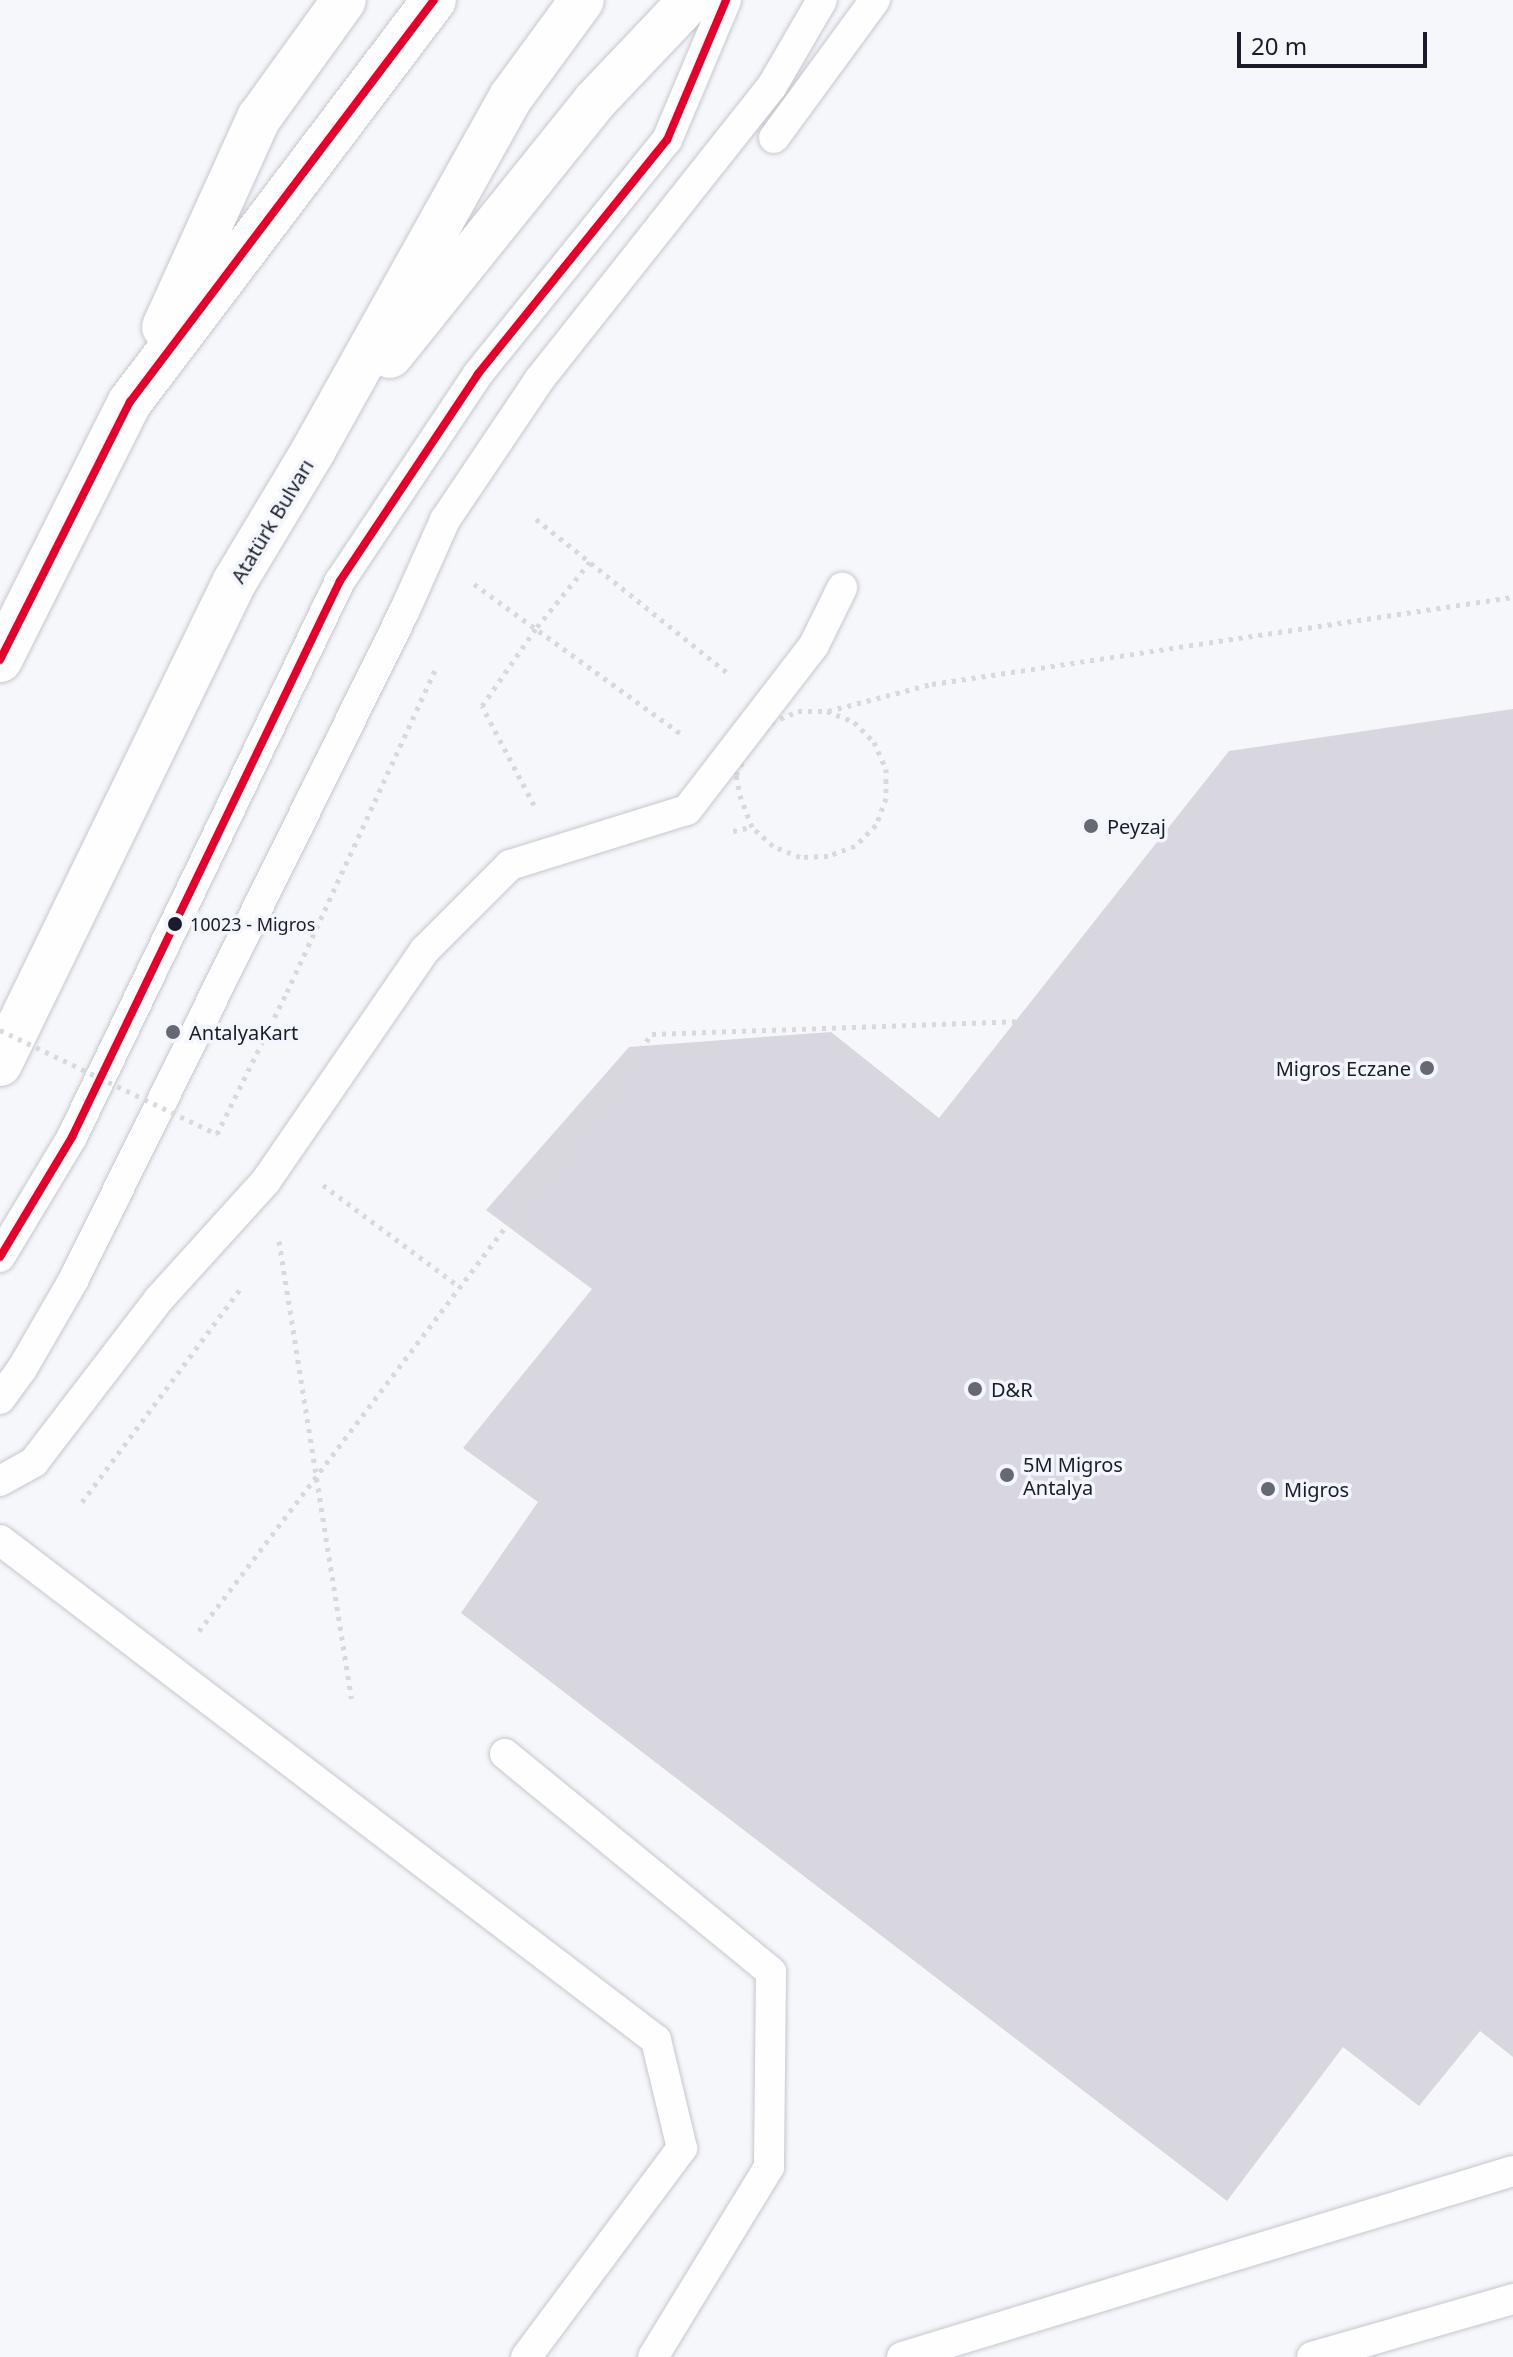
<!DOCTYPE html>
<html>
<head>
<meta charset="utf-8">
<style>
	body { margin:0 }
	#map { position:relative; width:1513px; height:2357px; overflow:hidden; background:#f6f7fb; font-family:"Noto Sans",sans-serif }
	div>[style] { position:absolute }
	.building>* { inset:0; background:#d8d6de }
	.path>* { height:5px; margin-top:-2.5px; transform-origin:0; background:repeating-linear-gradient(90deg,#d9d9db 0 4px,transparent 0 10px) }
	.roads { filter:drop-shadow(0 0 2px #c5c7cf) drop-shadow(0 0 2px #c5c7cf) }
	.service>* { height:30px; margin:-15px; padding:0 15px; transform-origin:15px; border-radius:15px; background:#fefefe }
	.primary>* { height:44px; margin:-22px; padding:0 22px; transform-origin:22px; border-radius:22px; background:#fefefe }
	.path-bridge>* { height:5px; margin-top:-2.5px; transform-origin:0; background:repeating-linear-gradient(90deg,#d9d9db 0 4px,transparent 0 10px) }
	.bus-1>* { height:8px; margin:-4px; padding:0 4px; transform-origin:4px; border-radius:4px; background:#e4002b }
	.dots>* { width:22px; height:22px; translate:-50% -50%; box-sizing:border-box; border:4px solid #f4f6fd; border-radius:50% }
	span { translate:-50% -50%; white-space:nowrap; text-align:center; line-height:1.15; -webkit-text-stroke:7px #f4f6fd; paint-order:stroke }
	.bus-label { font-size:18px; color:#1a1d29 }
	.left { translate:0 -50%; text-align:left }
	.street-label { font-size:20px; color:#1a1d29 }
	.poi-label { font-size:20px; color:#1a1d29 }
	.right { translate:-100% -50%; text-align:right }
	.scale { position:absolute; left:1237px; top:32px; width:190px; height:36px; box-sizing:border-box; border:4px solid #1a1d29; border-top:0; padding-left:10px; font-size:24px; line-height:28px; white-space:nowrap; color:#1a1d29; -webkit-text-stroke:6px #f4f6fd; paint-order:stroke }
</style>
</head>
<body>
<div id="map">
	<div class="building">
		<i style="clip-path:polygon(1513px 709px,1513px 2057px,1480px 2031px,1419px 2106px,1343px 2047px,1227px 2201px,461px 1613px,538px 1502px,463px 1448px,592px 1289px,486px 1210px,629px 1047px,831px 1032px,939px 1118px,1229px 751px)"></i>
	</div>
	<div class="path">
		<i style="left:536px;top:519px;width:250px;rotate:38.8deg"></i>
		<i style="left:474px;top:584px;width:259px;rotate:35.9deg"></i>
		<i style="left:798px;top:711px;width:29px"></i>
		<i style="left:827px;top:711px;width:29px;rotate:22deg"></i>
		<i style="left:854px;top:722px;width:28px;rotate:45deg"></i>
		<i style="left:874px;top:742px;width:30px;rotate:66deg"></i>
		<i style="left:886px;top:769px;width:29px;rotate:90deg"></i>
		<i style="left:886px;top:798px;width:29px;rotate:110deg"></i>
		<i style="left:876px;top:825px;width:30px;rotate:135deg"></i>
		<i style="left:855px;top:846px;width:29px;rotate:160deg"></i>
		<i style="left:828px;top:856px;width:28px;rotate:178deg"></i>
		<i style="left:800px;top:857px;width:29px;rotate:-158deg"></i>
		<i style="left:773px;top:846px;width:28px;rotate:-138deg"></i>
		<i style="left:752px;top:827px;width:30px;rotate:-111deg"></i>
		<i style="left:741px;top:799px;width:25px;rotate:-102deg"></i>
		<i style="left:736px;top:775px;width:34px;rotate:-64deg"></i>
		<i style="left:751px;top:744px;width:29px;rotate:-46deg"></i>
		<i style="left:771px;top:723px;width:30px;rotate:-24deg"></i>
		<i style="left:828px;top:711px;width:107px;rotate:-14.6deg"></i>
		<i style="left:932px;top:684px;width:587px;rotate:-8.52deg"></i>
		<i style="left:534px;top:805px;width:112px;rotate:-117.7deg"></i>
		<i style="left:482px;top:706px;width:96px;rotate:-55.2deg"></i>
		<i style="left:537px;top:627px;width:84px;rotate:-50.8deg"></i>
		<i style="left:733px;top:831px;width:19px;rotate:-12deg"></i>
		<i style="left:217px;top:1134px;width:158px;rotate:-63.8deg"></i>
		<i style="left:287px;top:992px;width:354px;rotate:-65.3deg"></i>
		<i style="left:323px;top:1185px;width:171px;rotate:36.7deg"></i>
		<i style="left:279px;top:1241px;width:463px;rotate:81deg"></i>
		<i style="left:82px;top:1502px;width:270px;rotate:-53.4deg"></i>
		<i style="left:199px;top:1631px;width:749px;rotate:-52.81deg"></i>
		<i style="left:652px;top:1034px;width:364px;rotate:-2deg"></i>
	</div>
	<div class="roads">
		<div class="service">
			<i style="left:774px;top:138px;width:171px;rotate:-53.8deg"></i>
			<i style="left:0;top:1257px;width:140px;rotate:-59deg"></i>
			<i style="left:72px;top:1137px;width:617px;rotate:-64.27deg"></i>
			<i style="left:340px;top:581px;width:249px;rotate:-56.3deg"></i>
			<i style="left:478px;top:374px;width:301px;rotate:-51.1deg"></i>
			<i style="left:667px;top:140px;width:152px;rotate:-67.1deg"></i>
			<i style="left:0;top:1399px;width:37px;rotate:-54deg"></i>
			<i style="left:22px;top:1369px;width:104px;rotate:-60deg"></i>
			<i style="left:74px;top:1279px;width:744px;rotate:-63.68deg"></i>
			<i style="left:404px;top:612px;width:101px;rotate:-66deg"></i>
			<i style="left:445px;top:520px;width:169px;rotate:-56.1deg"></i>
			<i style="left:539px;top:380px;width:375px;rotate:-51.6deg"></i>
			<i style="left:772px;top:86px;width:99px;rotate:-59.8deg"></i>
			<i style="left:0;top:1481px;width:39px;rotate:-29deg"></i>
			<i style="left:34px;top:1462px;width:205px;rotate:-52.5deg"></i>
			<i style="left:159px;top:1299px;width:159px;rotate:-47.8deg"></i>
			<i style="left:266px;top:1181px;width:280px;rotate:-55.5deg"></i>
			<i style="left:425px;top:950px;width:120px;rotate:-45deg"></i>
			<i style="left:510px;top:865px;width:185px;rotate:-17.3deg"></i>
			<i style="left:687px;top:810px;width:208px;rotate:-52.4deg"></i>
			<i style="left:814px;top:645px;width:64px;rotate:-63.8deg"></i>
			<i style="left:0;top:1540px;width:825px;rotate:37.31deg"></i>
			<i style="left:656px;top:2040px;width:111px;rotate:76.5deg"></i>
			<i style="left:682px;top:2148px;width:261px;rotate:126.7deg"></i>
			<i style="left:505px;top:1754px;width:344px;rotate:39.3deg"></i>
			<i style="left:771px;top:1972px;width:195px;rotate:90.6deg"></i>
			<i style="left:769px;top:2167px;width:223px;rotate:121.4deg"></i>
			<i style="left:902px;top:2357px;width:639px;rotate:-16.93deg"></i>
			<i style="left:1312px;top:2357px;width:209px;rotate:-16.1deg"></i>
		</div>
		<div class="primary">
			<i style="left:164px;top:327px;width:230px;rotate:-65.6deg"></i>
			<i style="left:259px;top:118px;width:145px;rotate:-54.2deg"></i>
			<i style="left:390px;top:356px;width:327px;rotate:-51.2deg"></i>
			<i style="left:595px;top:101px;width:139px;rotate:-46.5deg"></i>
			<i style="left:0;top:660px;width:289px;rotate:-63.3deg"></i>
			<i style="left:130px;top:402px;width:504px;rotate:-52.9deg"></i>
			<i style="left:0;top:1064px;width:537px;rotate:-64.06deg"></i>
			<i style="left:235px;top:581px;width:152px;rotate:-59deg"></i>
			<i style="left:313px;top:451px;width:406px;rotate:-60.8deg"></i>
			<i style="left:511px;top:97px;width:120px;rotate:-53.8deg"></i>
		</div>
	</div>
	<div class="path-bridge">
		<i style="left:0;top:1030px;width:241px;rotate:25.6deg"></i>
	</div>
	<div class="bus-1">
		<i style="left:0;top:660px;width:289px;rotate:-63.3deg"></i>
		<i style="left:130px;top:402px;width:504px;rotate:-52.9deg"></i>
		<i style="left:0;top:1257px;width:140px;rotate:-59deg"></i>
		<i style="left:72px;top:1137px;width:617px;rotate:-64.27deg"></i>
		<i style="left:340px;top:581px;width:249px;rotate:-56.3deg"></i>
		<i style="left:478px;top:374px;width:301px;rotate:-51.1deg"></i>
		<i style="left:667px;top:140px;width:152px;rotate:-67.1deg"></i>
	</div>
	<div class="dots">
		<i style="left:1091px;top:826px;background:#676972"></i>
		<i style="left:175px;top:924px;background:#1a1d29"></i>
		<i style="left:173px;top:1032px;background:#676972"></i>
		<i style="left:1427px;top:1068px;background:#676972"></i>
		<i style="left:975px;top:1389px;background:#676972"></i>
		<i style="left:1007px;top:1475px;background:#676972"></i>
		<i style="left:1268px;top:1489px;background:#676972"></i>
	</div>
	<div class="bus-label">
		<span class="left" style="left:190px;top:924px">10023 - Migros</span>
	</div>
	<div class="street-label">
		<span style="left:272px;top:521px;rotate:-59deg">Atatürk Bulvarı</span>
	</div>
	<div class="poi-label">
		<span class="left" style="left:1107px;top:826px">Peyzaj</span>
		<span class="left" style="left:189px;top:1032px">AntalyaKart</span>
		<span class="right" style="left:1411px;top:1068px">Migros Eczane</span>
		<span class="left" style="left:991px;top:1389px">D&amp;R</span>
		<span class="left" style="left:1023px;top:1476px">5M Migros<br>Antalya</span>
		<span class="left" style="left:1284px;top:1489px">Migros</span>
	</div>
	<div class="scale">20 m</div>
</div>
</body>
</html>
